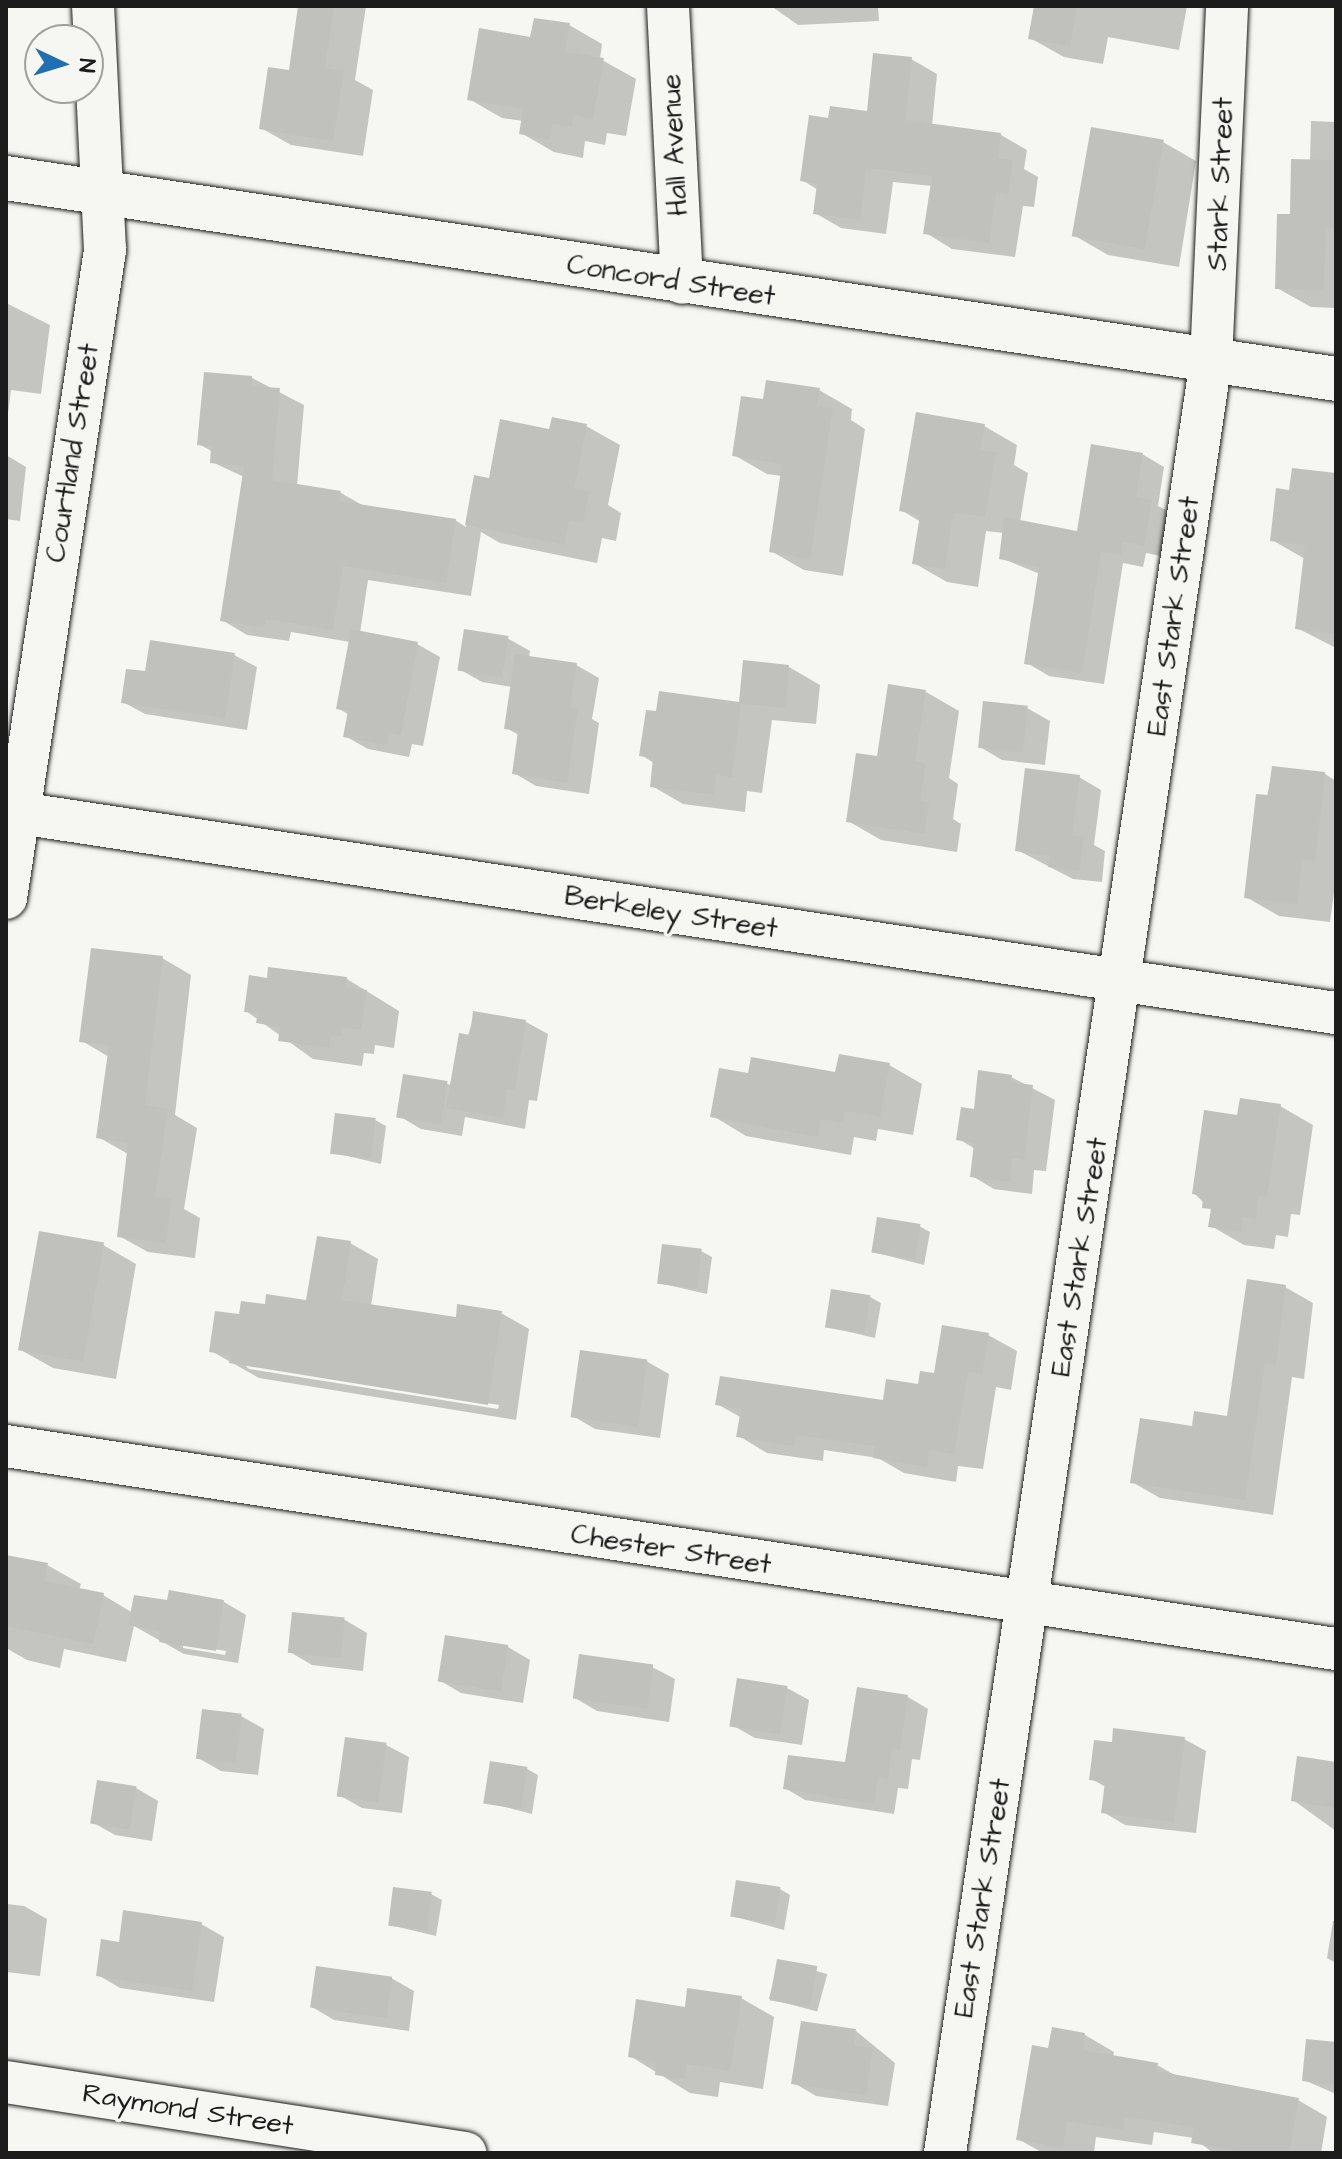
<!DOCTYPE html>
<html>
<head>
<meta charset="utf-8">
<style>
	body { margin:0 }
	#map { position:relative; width:1342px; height:2159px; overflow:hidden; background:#f6f6f2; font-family:"Architects Daughter",sans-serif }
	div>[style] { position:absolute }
	.shadow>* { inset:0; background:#0003; transform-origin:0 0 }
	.building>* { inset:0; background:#c0c0bd; transform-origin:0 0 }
	.roads { filter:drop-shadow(0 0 2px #1c1c1c) drop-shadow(0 0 2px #1c1c1c) }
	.street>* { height:42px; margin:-21px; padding:0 21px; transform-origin:21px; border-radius:21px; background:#f6f6f2 }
	.secondary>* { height:44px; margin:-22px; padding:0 22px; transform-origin:22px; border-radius:22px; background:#f6f6f2 }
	span { translate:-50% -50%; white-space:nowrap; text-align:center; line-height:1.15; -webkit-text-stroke:7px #f6f6f2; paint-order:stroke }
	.street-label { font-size:28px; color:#1c1c1c }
	.frame { position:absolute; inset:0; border:8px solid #1c1c1c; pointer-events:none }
	.north { position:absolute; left:24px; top:24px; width:80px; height:80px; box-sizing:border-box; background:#f6f6f2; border:2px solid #9f9f9c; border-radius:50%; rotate:94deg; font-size:22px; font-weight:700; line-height:32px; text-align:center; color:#1c1c1c }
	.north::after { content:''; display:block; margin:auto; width:28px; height:36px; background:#1f6fb2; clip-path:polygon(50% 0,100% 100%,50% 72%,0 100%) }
</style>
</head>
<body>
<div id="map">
	<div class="shadow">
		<i style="clip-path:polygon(300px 6px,366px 6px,355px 80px,373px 90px,363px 156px,291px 145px,261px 128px,291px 72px)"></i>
		<i style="clip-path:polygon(771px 6px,878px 6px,879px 21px,798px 25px)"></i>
		<i style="clip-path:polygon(1036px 6px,1187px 6px,1179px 50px,1108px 37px,1103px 64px,1064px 57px,1030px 38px)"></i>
		<i style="clip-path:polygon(569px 25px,602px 44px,600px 59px,636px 79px,626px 136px,607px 133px,605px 145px,585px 141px,583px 158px,554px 152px,521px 133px,523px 121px,502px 118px,469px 99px,532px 39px)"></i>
		<i style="clip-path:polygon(911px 59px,937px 74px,932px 126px,1001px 135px,1027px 150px,1024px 169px,1038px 177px,1034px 207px,1023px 206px,1015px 257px,952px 249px,926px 233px,932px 186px,893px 182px,886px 234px,841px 228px,815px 213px,818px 190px,802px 180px,830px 120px,868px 113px)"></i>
		<i style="clip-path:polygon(1311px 121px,1336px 122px,1336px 308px,1311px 307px,1277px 288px,1310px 162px)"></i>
		<i style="clip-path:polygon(1163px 142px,1196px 161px,1179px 267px,1108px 255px,1075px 236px)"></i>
		<i style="clip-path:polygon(6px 303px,50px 325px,41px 394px,11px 390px,6px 429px)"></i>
		<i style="clip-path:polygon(252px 378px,304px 405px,297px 486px,341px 493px,364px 506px,455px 520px,466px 527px,476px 478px,491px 481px,551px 432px,586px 426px,620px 445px,608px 505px,621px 513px,616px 541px,602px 538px,597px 563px,500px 543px,481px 532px,471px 596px,368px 580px,360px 633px,417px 644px,440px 657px,423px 746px,412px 744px,409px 757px,368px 749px,345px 736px,349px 715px,338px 708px,350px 642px,291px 632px,289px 641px,247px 635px,222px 620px,244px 477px,212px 462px,213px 452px,199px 444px)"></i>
		<i style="clip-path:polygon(819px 390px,852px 409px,851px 420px,865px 429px,843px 576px,804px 570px,771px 551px,782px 476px,767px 474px,734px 455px,765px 401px)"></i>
		<i style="clip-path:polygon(984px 426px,1017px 445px,1014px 465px,1028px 473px,1020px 522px,1079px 533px,1142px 454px,1164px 467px,1158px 506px,1174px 514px,1166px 557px,1146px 553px,1143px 567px,1123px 563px,1104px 684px,1049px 676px,1027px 663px,1040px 574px,1001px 558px,1004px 533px,986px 531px,978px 587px,947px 582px,914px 563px,921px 522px,901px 510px)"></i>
		<i style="clip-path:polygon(6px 455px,26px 467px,20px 521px,6px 519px)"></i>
		<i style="clip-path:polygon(1336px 475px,1336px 648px,1297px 628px,1305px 559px,1272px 540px)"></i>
		<i style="clip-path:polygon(507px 638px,530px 651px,529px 658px,576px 665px,599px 678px,592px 719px,599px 723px,589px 794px,536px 786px,514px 773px,519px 735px,506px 728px,512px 687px,482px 682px,459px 669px)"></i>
		<i style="clip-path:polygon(234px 655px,257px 667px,247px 730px,145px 714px,123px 702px,147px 674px)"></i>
		<i style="clip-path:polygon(789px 667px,820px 685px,816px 724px,772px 720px,762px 793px,747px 791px,745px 812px,683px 804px,652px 786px,654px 763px,641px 755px,658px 713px,741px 704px)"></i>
		<i style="clip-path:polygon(926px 692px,959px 711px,949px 778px,958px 784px,953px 819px,961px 824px,957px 852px,881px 840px,848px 821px,879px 759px)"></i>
		<i style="clip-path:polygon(1027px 708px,1050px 721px,1045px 765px,1002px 760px,980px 747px)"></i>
		<i style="clip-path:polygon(1273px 768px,1325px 774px,1336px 781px,1336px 878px,1330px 922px,1279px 916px,1246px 897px)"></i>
		<i style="clip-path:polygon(1079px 777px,1101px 790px,1094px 845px,1105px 851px,1102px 882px,1073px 879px,1017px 850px)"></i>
		<i style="clip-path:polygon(162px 958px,191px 975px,175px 1115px,197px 1128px,184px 1209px,200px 1218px,195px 1258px,148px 1252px,119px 1236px,128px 1154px,98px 1137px,109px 1057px,82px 1041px)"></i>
		<i style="clip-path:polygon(347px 979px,399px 1011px,394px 1048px,375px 1045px,374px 1054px,364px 1053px,362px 1066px,313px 1059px,246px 1011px,268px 980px)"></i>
		<i style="clip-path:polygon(475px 1013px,526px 1022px,548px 1034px,537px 1101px,529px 1100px,525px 1129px,465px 1117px,462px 1136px,421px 1129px,399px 1116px,446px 1083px,452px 1086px)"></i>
		<i style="clip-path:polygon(889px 1065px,922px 1084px,913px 1135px,878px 1129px,876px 1141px,854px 1137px,851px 1155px,746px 1136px,713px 1116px,749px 1075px,837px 1074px)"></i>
		<i style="clip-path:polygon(1011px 1077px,1055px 1100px,1046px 1171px,1034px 1170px,1032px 1194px,994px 1189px,972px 1176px,975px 1149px,959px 1139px,975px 1111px)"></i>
		<i style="clip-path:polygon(1280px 1106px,1313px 1125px,1300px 1215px,1291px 1214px,1288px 1237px,1276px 1235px,1274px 1249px,1244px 1245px,1211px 1226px,1213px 1212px,1194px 1193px,1239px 1117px)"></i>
		<i style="clip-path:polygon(375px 1120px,386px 1126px,381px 1164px,331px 1152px)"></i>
		<i style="clip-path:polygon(919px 1226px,930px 1232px,924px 1265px,873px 1252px)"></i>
		<i style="clip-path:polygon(evenodd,350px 1243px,378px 1259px,371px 1306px,458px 1319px,501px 1313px,529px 1329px,516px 1420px,259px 1378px,211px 1351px,241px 1316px,267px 1307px,308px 1302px,350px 1243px,244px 1364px,499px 1405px,498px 1409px,249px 1369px,244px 1364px)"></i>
		<i style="clip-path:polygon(103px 1245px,136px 1264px,116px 1379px,53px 1368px,19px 1349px)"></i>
		<i style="clip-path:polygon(701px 1251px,712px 1257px,707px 1294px,659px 1283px)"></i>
		<i style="clip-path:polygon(1285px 1287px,1313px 1303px,1304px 1379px,1292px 1377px,1273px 1515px,1160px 1498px,1132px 1482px,1194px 1428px,1229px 1418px)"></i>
		<i style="clip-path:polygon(870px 1297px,881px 1303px,875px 1338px,828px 1327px)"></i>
		<i style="clip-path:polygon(988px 1335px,1017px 1351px,1011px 1390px,996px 1387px,983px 1469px,958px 1466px,956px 1482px,904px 1473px,878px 1458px,824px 1450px,823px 1461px,767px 1453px,739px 1436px,742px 1418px,717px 1404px,884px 1402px,919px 1387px)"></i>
		<i style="clip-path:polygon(646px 1361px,669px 1374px,660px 1438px,595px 1429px,573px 1416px)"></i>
		<i style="clip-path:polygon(evenodd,6px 1557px,47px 1565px,81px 1584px,79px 1590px,103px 1595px,133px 1613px,168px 1603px,170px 1592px,224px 1602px,246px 1615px,238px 1663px,184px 1654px,134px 1626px,126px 1662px,64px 1649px,60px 1668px,27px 1660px,6px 1648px,6px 1557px,183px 1644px,226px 1651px,225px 1655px,183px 1648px,183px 1644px)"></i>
		<i style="clip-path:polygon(345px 1620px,367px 1633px,363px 1671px,312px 1665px,290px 1652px)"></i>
		<i style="clip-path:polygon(508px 1647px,530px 1660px,523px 1703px,461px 1693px,439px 1680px)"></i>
		<i style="clip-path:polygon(652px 1667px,675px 1679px,669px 1722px,597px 1711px,575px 1698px)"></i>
		<i style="clip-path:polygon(787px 1688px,809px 1700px,802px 1745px,755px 1738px,732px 1725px)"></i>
		<i style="clip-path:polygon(858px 1689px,908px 1697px,928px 1709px,920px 1760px,912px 1759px,908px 1789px,898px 1788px,894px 1814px,805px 1800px,785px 1788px,846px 1764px)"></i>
		<i style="clip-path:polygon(241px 1716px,264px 1729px,258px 1775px,221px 1771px,198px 1758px)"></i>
		<i style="clip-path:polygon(1184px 1739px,1206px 1751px,1196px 1833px,1125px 1825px,1103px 1812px,1106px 1787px,1091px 1779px,1113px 1744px)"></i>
		<i style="clip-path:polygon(386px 1745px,409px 1757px,402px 1813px,362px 1808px,339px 1795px)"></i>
		<i style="clip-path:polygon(1336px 1764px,1336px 1831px,1293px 1800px)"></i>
		<i style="clip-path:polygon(527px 1769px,538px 1775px,532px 1814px,486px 1802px)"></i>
		<i style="clip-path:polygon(136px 1788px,158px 1801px,152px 1841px,115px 1835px,92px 1822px)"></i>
		<i style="clip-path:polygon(6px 1888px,7px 1904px,24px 1906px,47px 1919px,40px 1976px,6px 1972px)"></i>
		<i style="clip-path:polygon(780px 1889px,790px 1895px,784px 1930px,732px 1916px)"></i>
		<i style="clip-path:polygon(431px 1894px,442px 1900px,436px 1936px,390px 1925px)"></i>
		<i style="clip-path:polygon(1333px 1921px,1336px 1921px,1336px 1963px,1327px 1958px)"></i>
		<i style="clip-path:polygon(201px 1924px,224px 1937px,214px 2002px,120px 1988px,98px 1975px,121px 1944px)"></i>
		<i style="left:779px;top:1961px;width:50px;height:39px;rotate:15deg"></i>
		<i style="clip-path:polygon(391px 1978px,414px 1991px,409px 2031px,334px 2020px,312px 2007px)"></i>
		<i style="clip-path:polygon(741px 1998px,774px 2017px,763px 2089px,720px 2082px,718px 2097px,690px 2093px,630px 2056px,687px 2009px)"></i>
		<i style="clip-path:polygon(856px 2031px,895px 2063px,888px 2106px,816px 2096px,794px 2083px)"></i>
		<i style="clip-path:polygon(1085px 2035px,1114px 2052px,1113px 2058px,1157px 2065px,1180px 2078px,1298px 2100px,1327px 2117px,1321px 2153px,1213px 2153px,1194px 2138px,1154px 2132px,1152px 2145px,1096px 2137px,1094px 2153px,1043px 2153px,1018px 2139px,1050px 2050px)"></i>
		<i style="clip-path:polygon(1336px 2044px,1336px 2094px,1304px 2080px)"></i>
	</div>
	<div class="building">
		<i style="clip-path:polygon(298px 6px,334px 8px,325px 68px,344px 71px,333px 141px,259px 129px,268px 67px,289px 70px)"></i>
		<i style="clip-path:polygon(1034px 6px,1077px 6px,1070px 46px,1028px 39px)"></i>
		<i style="clip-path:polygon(534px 18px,570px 23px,565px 52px,604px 58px,593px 119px,574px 115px,572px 127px,552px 124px,550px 140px,519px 134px,523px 109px,467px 100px,479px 28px,530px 37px)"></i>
		<i style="clip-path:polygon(873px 53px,912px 57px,905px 120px,1001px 133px,998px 158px,1013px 160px,1008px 194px,996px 192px,989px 243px,923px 234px,932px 176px,866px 168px,860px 220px,813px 214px,817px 184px,800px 181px,809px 115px,828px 118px,830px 106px,867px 111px)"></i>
		<i style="left:1091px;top:127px;width:74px;height:111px;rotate:10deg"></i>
		<i style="clip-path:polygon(1291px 159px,1336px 160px,1336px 228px,1326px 227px,1324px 290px,1275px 289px,1277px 214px,1290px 214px)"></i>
		<i style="clip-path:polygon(204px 372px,252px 376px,252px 386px,280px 388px,272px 480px,341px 491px,339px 501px,456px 519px,446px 583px,343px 566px,333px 630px,266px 619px,264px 628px,220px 621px,244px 466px,210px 463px,211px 447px,197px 445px)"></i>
		<i style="clip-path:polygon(766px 380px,820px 388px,817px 406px,833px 408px,810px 559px,769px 552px,782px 464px,732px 456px,741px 396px,763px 399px)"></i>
		<i style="clip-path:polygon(916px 412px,985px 424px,980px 450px,996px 452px,985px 517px,953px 513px,945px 569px,912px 564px,920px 515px,899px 511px)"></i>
		<i style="clip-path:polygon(552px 417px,587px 424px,574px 489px,589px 492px,583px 523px,569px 520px,564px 545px,465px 525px,474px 475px,489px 478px,500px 419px,549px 429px)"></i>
		<i style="clip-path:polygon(1091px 444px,1143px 453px,1136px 497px,1152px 500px,1144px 545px,1123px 542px,1121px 555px,1101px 552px,1082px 673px,1024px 664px,1039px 567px,999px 559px,1004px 517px,1077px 531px)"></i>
		<i style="clip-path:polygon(1292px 468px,1336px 473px,1336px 634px,1295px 629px,1305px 545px,1270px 541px,1276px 488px,1289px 490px)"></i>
		<i style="clip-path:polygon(351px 629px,418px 642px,401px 735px,389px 732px,387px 745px,343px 737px,348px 711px,336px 709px)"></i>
		<i style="left:464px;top:629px;width:45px;height:42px;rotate:9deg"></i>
		<i style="clip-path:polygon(150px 640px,235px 653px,225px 718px,121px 703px,126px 669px,145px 671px)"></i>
		<i style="clip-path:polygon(515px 654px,577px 663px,570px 707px,578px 708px,567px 783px,512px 774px,518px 731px,504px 729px)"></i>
		<i style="clip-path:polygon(743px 660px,789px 665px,786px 708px,741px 704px,732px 777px,716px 775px,714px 795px,650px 787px,653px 758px,639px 756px,646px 710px,656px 711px,659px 691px,739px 702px)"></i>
		<i style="clip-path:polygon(888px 684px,926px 690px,915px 761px,926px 763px,920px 801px,929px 803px,924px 834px,846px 822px,856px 753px,877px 756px)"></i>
		<i style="left:983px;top:701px;width:45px;height:47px;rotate:6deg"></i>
		<i style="clip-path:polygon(1272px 766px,1325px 772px,1315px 861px,1302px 860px,1297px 904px,1244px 898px,1256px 794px,1268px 795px)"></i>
		<i style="clip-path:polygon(1025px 768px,1080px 775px,1072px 835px,1084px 837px,1079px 871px,1048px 867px,1050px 856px,1015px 851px)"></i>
		<i style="clip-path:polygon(91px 948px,163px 956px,145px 1105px,168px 1109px,155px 1197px,171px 1199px,166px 1243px,117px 1237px,128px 1143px,96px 1138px,109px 1045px,79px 1042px)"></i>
		<i style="clip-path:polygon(268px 967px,347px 977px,346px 988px,367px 990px,361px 1030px,342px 1027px,341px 1036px,331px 1035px,329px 1048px,278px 1041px,280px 1027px,256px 1023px,258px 1013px,244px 1012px,249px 975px,267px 978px)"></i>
		<i style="clip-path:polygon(473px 1011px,526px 1020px,515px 1090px,507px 1088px,503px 1118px,446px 1108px,459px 1033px,470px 1035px)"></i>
		<i style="clip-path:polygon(839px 1054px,890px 1063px,880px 1117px,845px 1111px,843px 1123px,821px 1119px,818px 1137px,710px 1117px,719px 1068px,748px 1073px,751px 1057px,835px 1072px)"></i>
		<i style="clip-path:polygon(978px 1070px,1012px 1075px,1011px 1082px,1033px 1085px,1024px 1160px,1012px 1158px,1010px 1182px,970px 1177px,974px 1143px,956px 1140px,961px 1107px,974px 1109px)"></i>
		<i style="left:403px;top:1074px;width:45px;height:44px;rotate:9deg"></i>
		<i style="clip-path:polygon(1240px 1098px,1281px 1104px,1267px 1197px,1258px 1196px,1256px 1219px,1243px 1217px,1241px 1232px,1208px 1227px,1211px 1209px,1202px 1208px,1203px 1196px,1192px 1194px,1204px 1110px,1237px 1115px)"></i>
		<i style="left:335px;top:1113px;width:41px;height:41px;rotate:7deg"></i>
		<i style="left:877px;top:1217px;width:44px;height:36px;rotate:9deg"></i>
		<i style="left:39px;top:1231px;width:66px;height:121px;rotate:10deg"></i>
		<i style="clip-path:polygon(317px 1236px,351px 1241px,342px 1300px,456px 1317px,457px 1304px,502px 1311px,488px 1405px,229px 1363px,230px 1355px,209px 1352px,215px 1311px,239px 1314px,241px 1301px,265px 1304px,266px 1294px,306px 1300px)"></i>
		<i style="left:662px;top:1244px;width:40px;height:40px;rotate:7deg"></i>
		<i style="clip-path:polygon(1247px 1279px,1286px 1285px,1276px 1365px,1265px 1363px,1245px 1500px,1130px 1483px,1140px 1418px,1192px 1426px,1194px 1411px,1227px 1416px)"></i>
		<i style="left:831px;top:1289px;width:40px;height:39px;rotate:9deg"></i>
		<i style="clip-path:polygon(942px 1325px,989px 1333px,982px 1374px,968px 1372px,954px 1454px,929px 1450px,927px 1467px,873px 1458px,875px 1446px,796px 1435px,794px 1446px,736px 1437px,741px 1409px,715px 1405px,720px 1376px,883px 1400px,886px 1379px,918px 1384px,920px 1371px,934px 1373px)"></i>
		<i style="left:580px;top:1350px;width:68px;height:68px;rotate:8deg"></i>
		<i style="clip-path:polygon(6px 1555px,48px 1563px,44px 1581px,104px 1593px,93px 1644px,6px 1626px)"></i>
		<i style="clip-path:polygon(169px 1590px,224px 1600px,216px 1651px,159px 1642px,161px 1631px,128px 1625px,134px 1595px,167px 1600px)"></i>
		<i style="left:292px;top:1612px;width:53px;height:41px;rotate:6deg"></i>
		<i style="left:445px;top:1635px;width:64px;height:47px;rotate:9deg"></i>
		<i style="left:579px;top:1654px;width:75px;height:45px;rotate:8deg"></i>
		<i style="left:737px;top:1678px;width:51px;height:49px;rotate:9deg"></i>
		<i style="clip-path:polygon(857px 1687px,908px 1695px,900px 1750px,892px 1748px,888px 1779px,878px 1777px,874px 1804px,783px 1789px,788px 1755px,845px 1762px)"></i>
		<i style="left:202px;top:1709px;width:40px;height:50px;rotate:7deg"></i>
		<i style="clip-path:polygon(1113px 1728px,1185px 1737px,1174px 1822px,1101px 1813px,1105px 1782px,1089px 1780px,1094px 1740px,1112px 1742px)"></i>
		<i style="left:345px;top:1737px;width:42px;height:60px;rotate:8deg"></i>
		<i style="clip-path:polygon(1297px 1756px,1336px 1762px,1336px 1808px,1291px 1801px)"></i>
		<i style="left:490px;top:1761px;width:38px;height:43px;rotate:9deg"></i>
		<i style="left:97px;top:1780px;width:40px;height:44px;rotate:9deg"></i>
		<i style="left:736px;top:1880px;width:45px;height:37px;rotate:9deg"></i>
		<i style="left:393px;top:1887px;width:39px;height:39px;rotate:7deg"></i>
		<i style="clip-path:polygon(123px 1910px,202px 1922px,192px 1991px,96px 1976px,101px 1939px,119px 1942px)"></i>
		<i style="left:777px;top:1959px;width:41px;height:42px;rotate:10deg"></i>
		<i style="left:316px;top:1966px;width:77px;height:42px;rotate:8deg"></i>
		<i style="clip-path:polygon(687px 1988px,742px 1996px,730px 2071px,687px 2064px,685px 2079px,655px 2075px,656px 2062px,628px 2057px,636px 1999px,685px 2007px)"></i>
		<i style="clip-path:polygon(801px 2021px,856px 2029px,854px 2045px,873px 2048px,866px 2095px,791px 2084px)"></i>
		<i style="clip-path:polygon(1052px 2027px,1085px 2033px,1083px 2050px,1158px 2063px,1157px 2071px,1299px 2098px,1289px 2153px,1248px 2153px,1191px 2143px,1194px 2127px,1125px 2117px,1123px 2130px,1067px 2121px,1063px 2148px,1016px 2140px,1032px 2045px,1048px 2048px)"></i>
		<i style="clip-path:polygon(1306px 2039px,1336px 2042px,1336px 2085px,1302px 2081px)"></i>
	</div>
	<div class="roads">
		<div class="street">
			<i style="left:668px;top:6px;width:277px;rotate:87.1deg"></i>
			<i style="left:6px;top:811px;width:1345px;rotate:8.64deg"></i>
			<i style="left:6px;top:898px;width:656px;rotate:-81.31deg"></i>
			<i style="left:105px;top:250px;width:244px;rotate:-92.8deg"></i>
			<i style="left:6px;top:1446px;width:1345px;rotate:8.68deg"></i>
			<i style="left:6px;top:2082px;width:465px;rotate:8.8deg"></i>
			<i style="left:945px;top:2153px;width:1812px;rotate:-81.56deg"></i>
			<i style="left:1211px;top:361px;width:355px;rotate:-87.4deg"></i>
		</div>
		<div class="secondary">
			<i style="left:6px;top:178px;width:1345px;rotate:8.59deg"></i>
		</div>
	</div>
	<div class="street-label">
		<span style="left:675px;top:145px;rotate:-93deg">Hall Avenue</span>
		<span style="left:1221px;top:184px;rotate:-88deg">Stark Street</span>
		<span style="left:671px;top:281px;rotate:9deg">Concord Street</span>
		<span style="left:73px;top:453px;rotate:-81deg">Courtland Street</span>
		<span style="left:1174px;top:616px;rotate:-82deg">East Stark Street</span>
		<span style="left:671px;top:913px;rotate:9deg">Berkeley Street</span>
		<span style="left:1080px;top:1257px;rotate:-81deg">East Stark Street</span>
		<span style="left:671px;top:1550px;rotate:9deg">Chester Street</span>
		<span style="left:983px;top:1898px;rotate:-81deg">East Stark Street</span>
		<span style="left:188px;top:2110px;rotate:9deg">Raymond Street</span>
	</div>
	<div class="frame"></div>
	<div class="north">N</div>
</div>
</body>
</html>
